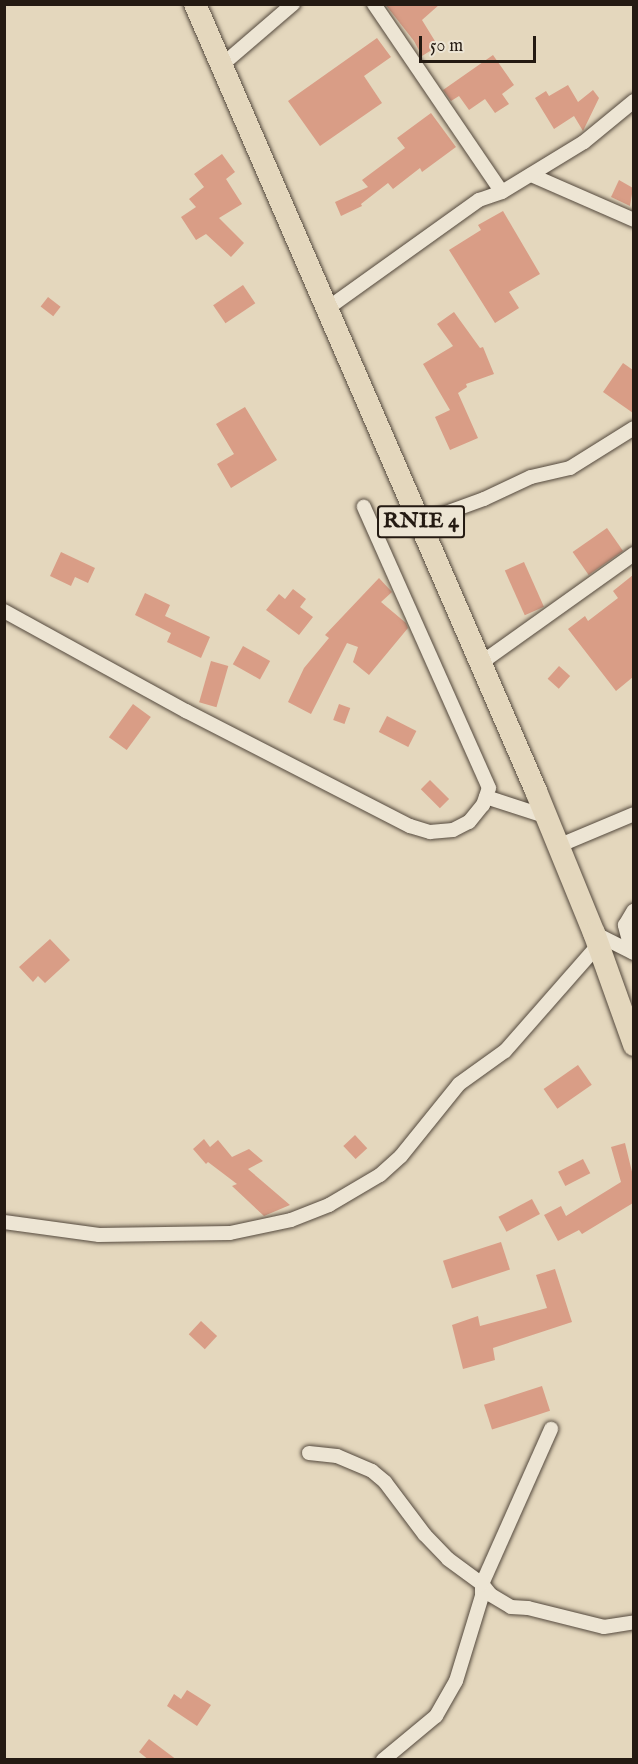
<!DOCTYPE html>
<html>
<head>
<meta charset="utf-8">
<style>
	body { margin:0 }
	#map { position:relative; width:638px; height:1764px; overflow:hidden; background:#e4d7bd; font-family:"IM FELL English",serif }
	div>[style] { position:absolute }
	.building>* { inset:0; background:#d99d86; transform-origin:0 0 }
	.roads { filter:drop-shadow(0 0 2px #54493d) drop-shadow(0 0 2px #54493d) }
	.street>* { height:14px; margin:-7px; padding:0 7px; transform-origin:7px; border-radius:7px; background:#ede5d4 }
	.primary>* { height:22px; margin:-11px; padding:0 11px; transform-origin:11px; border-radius:11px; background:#e4d7bd }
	span { translate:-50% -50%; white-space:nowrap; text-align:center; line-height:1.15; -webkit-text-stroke:4.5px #ede5d4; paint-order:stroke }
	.shield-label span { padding:2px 4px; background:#ede5d4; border:2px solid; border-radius:4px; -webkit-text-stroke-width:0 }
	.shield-label { font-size:22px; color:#241a12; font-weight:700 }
	.frame { position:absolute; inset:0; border:6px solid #241a12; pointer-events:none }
	.scale { position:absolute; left:419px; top:36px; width:117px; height:27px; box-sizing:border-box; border:3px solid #241a12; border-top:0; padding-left:8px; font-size:18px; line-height:21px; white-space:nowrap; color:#241a12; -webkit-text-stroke:4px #ede5d4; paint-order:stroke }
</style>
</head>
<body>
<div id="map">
	<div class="building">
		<i style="clip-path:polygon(385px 4px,440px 4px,422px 20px,438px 46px,422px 56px,414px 41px)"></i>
		<i style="clip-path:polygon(377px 38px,391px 57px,364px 76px,382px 103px,320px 146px,288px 101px)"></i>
		<i style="clip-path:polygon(493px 55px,514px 85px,502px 94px,509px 104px,495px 113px,485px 99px,469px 110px,459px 96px,451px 101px,443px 90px)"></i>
		<i style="clip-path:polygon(568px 85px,578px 102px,593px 90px,599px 98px,583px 131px,574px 116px,554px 129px,535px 98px,546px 91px,549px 96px)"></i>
		<i style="clip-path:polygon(431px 113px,456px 147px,422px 172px,420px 168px,393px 189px,388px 183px,361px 204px,362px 206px,341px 216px,335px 202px,368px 187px,362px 180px,405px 148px,397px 138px)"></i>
		<i style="clip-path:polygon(222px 154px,235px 172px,226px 179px,242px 204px,219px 218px,244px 243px,231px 257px,206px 234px,196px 240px,181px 217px,196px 207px,189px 199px,204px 187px,194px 174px)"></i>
		<i style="clip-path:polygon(619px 180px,633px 188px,630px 206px,611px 197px)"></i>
		<i style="clip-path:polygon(503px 211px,540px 274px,509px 292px,519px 308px,495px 323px,449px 250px,481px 230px,478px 225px)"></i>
		<i style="left:243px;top:285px;width:22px;height:36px;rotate:56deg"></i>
		<i style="left:48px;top:297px;width:16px;height:12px;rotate:38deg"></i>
		<i style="clip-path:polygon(454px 312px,480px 348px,483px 347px,494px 374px,466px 384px,467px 387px,458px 393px,478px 438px,450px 450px,435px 417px,450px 410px,423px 364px,453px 346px,437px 324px)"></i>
		<i style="clip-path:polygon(623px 363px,633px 370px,633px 413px,603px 392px)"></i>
		<i style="clip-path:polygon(245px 407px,277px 460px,231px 488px,217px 464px,234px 454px,216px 424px)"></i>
		<i style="left:607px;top:528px;width:28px;height:42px;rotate:55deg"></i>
		<i style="clip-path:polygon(61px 552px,95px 568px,88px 583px,75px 577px,71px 586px,50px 576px)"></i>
		<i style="left:524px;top:562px;width:49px;height:21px;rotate:66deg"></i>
		<i style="clip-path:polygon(633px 575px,633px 677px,616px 691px,568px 629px,585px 616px,588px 621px,618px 598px,613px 591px)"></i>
		<i style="clip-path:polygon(379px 578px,392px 592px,381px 602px,406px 623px,408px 628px,369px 675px,353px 662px,358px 647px,347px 643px,311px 714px,288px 702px,304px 668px,329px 638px,325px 635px)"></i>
		<i style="clip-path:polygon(293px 589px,306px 599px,300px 607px,313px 617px,299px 635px,266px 610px,279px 594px,285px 599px)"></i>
		<i style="clip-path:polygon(145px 593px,170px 605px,165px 616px,210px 637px,201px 658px,167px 642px,171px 633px,135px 615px)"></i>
		<i style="left:243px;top:646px;width:31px;height:21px;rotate:29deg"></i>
		<i style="left:211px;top:661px;width:18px;height:43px;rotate:16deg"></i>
		<i style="left:559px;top:666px;width:15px;height:17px;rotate:42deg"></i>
		<i style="left:133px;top:704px;width:22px;height:41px;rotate:36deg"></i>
		<i style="left:339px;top:704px;width:12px;height:17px;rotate:20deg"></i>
		<i style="left:387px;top:716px;width:33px;height:18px;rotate:27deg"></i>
		<i style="left:430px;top:780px;width:27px;height:13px;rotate:45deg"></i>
		<i style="clip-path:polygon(50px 939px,70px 960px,45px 983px,38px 976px,33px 982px,19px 967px)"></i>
		<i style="left:578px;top:1065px;width:24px;height:42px;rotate:55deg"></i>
		<i style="left:355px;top:1135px;width:18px;height:16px;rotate:47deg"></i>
		<i style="clip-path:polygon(204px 1139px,210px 1147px,218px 1140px,232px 1157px,249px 1149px,263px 1161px,248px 1169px,290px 1205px,264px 1216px,232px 1186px,237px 1184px,208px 1162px,206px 1164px,193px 1149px)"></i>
		<i style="clip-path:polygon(625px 1143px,633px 1176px,633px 1203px,582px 1234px,579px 1230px,558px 1241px,544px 1215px,561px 1206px,566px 1216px,621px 1182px,611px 1147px)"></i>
		<i style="left:583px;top:1159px;width:16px;height:28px;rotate:63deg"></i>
		<i style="left:532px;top:1199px;width:17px;height:38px;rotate:62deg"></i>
		<i style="left:501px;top:1242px;width:29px;height:61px;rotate:72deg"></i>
		<i style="clip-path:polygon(555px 1269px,572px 1322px,493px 1348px,495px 1360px,463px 1369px,452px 1325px,478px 1316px,480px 1326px,547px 1308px,536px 1275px)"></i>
		<i style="left:201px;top:1321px;width:22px;height:18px;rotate:43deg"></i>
		<i style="left:542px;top:1386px;width:26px;height:61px;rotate:72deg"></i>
		<i style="clip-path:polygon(187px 1690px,211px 1705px,197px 1726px,167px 1706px,174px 1694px,181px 1699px)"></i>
		<i style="clip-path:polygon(149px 1739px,177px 1760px,149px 1760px,139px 1752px)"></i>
	</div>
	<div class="roads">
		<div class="street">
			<i style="left:374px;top:4px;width:227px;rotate:55.8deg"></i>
			<i style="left:222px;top:65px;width:94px;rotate:-40.7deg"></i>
			<i style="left:531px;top:175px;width:112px;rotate:23.6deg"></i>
			<i style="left:328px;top:308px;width:186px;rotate:-35.6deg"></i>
			<i style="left:479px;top:200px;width:24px;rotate:-19deg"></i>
			<i style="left:502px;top:192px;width:96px;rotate:-31.4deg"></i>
			<i style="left:584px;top:142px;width:65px;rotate:-39.4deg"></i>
			<i style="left:421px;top:522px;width:67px;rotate:-20.1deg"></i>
			<i style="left:484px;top:499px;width:52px;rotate:-25.1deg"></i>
			<i style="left:531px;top:477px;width:40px;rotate:-13deg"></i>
			<i style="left:570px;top:468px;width:75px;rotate:-32deg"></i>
			<i style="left:4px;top:611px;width:208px;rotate:28.8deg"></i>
			<i style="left:186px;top:711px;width:252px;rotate:27.2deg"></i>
			<i style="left:410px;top:826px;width:21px;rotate:17deg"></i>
			<i style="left:430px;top:832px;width:23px;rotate:-5deg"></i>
			<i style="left:453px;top:830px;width:18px;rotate:-27deg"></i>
			<i style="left:469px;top:822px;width:22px;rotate:-51deg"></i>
			<i style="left:483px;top:805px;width:18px;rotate:-71deg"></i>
			<i style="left:489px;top:788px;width:308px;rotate:-114deg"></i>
			<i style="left:481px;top:663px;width:188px;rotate:-35.5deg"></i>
			<i style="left:486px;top:797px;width:61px;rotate:18.1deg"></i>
			<i style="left:558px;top:846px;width:82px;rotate:-22.8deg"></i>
			<i style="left:594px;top:933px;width:45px;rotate:26.6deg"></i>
			<i style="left:632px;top:952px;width:28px;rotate:-105deg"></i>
			<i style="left:625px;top:925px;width:17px;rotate:-59deg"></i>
			<i style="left:4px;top:1222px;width:96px;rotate:7.8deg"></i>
			<i style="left:99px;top:1235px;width:131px;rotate:-0.9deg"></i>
			<i style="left:230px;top:1233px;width:62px;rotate:-12deg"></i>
			<i style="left:291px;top:1220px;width:41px;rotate:-21.5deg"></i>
			<i style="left:329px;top:1205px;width:59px;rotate:-30.5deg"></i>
			<i style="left:380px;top:1175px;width:28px;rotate:-42deg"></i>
			<i style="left:401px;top:1156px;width:92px;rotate:-51.1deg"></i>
			<i style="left:459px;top:1084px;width:57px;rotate:-35.7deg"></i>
			<i style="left:505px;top:1051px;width:141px;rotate:-48.7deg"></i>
			<i style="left:309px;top:1453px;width:28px;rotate:6deg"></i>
			<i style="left:337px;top:1456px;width:38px;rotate:23deg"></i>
			<i style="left:372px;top:1471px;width:17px;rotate:40deg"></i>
			<i style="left:385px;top:1482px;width:66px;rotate:53deg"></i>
			<i style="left:425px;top:1535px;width:33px;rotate:46deg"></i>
			<i style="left:448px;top:1559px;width:42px;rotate:36.3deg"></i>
			<i style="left:482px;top:1584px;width:14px;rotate:51deg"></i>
			<i style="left:491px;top:1595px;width:23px;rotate:31deg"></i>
			<i style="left:511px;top:1607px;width:17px;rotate:3deg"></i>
			<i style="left:528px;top:1608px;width:78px;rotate:14deg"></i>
			<i style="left:604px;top:1627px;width:30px;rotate:-9deg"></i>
			<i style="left:383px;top:1760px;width:69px;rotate:-39.7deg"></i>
			<i style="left:436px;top:1716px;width:40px;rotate:-60.3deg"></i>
			<i style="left:456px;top:1681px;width:89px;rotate:-73deg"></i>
			<i style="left:482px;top:1596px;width:12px;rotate:-90deg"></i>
			<i style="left:482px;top:1584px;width:170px;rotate:-66deg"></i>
		</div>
		<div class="primary">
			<i style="left:195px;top:4px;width:858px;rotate:66.57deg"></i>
			<i style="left:536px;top:791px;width:153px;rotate:67.8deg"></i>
			<i style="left:594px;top:933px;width:119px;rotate:70.3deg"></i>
		</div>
	</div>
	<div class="shield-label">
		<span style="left:421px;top:522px">RNIE 4</span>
	</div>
	<div class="frame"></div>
	<div class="scale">50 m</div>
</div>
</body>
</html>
